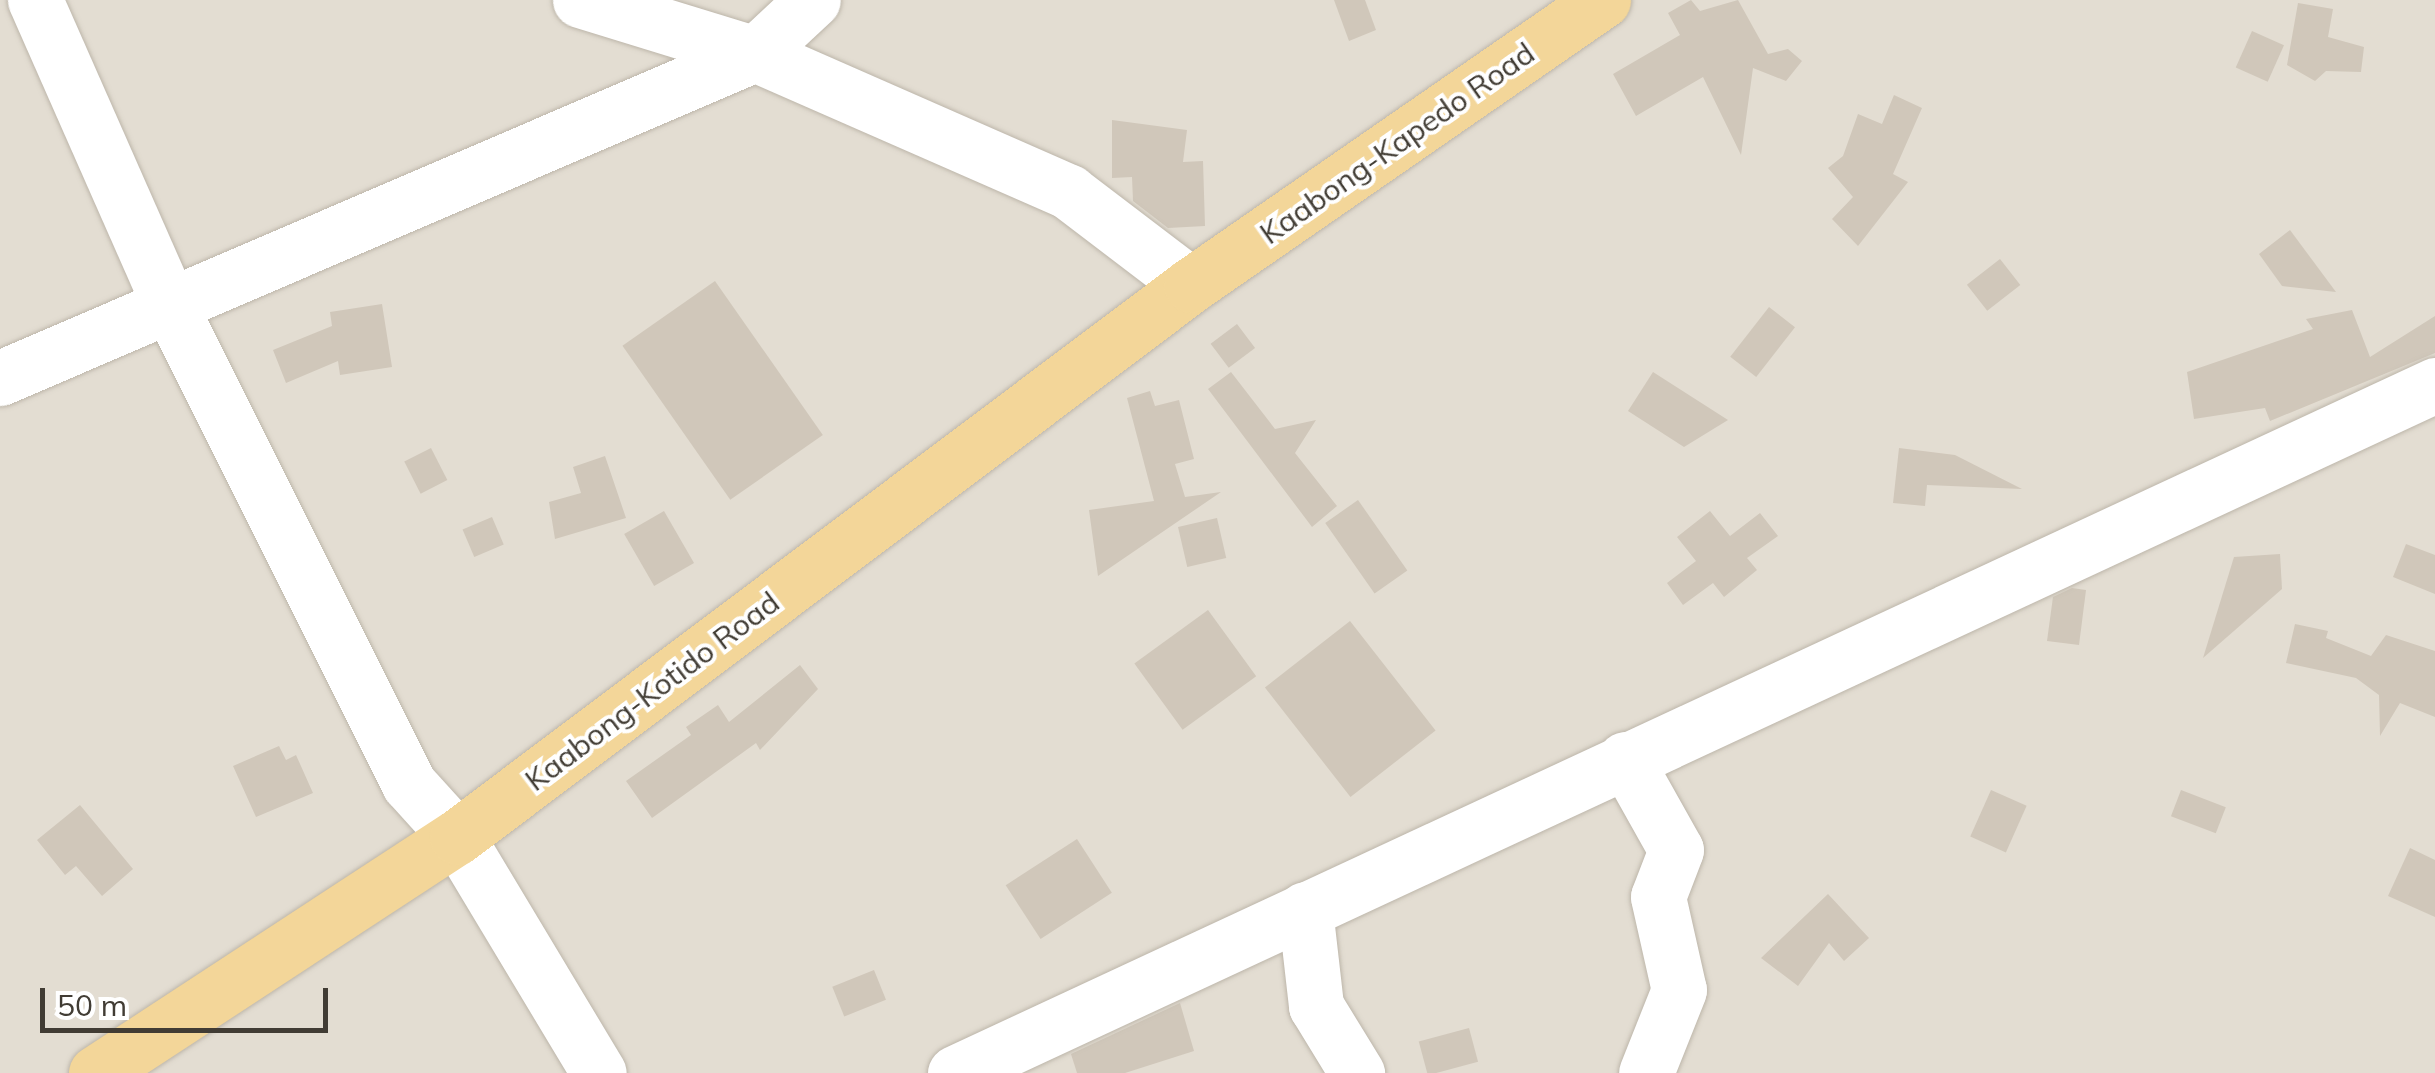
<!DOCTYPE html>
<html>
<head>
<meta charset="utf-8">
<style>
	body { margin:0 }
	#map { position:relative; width:2435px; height:1073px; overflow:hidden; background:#f0ece4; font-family:Mulish,sans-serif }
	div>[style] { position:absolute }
	.residential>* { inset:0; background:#e3ddd2; transform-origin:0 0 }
	.building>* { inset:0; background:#d0c7ba; transform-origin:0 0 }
	.roads { filter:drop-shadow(0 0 2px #bdb6aa) drop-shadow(0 0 2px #bdb6aa) }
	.minor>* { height:55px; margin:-27.5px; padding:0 27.5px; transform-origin:27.5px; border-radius:27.5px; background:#fff }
	.major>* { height:55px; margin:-27.5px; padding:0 27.5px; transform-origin:27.5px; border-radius:27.5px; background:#f3d699 }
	span { translate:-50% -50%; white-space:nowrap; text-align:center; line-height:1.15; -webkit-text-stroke:8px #fff; paint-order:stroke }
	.street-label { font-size:30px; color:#413c34 }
	.scale { position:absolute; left:40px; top:988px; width:288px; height:45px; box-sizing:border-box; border:5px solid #413c34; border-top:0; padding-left:12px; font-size:30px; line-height:35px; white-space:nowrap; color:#413c34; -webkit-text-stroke:8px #fff; paint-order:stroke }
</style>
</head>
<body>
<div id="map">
	<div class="residential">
		<i style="left:0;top:0;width:2435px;height:1073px"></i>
	</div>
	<div class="building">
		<i style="clip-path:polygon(1334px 0,1365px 0,1376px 30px,1349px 41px)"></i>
		<i style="clip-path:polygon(1691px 0,1700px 11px,1738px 0,1768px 54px,1788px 49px,1802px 61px,1786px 81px,1753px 68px,1741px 155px,1703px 77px,1636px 116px,1613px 74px,1680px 35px,1668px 13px)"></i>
		<i style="clip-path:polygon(2298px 3px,2333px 9px,2328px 37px,2364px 47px,2361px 72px,2326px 71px,2315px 81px,2287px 65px)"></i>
		<i style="left:2252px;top:31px;width:35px;height:40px;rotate:24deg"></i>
		<i style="clip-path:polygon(1894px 95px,1922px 108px,1893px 174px,1908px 182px,1858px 246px,1832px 219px,1853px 197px,1828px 168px,1843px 156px,1858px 114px,1882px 124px)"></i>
		<i style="clip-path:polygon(1112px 120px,1187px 130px,1183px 162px,1203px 161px,1205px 226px,1168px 228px,1133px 201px,1132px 177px,1112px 178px)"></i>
		<i style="clip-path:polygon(2290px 230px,2336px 292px,2282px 286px,2259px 254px)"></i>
		<i style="left:2000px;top:259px;width:33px;height:42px;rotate:52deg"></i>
		<i style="left:715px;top:281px;width:188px;height:113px;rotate:55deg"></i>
		<i style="clip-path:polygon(382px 304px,392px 367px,340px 375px,338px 361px,286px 383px,273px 350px,332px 326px,330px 312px)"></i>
		<i style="left:1769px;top:307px;width:33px;height:63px;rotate:38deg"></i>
		<i style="clip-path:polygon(2352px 310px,2370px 357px,2435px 316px,2435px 353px,2270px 421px,2265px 408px,2194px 419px,2187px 372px,2313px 329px,2306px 319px)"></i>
		<i style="left:1237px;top:324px;width:30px;height:33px;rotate:53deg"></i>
		<i style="clip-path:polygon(1231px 372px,1275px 429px,1316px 420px,1295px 453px,1337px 506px,1312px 527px,1208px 389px)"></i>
		<i style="clip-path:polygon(1653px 372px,1728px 420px,1684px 447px,1628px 411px)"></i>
		<i style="clip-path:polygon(1150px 391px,1155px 406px,1179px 400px,1194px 459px,1175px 464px,1185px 497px,1221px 492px,1098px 576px,1089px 510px,1154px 501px,1127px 398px)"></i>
		<i style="left:431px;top:448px;width:36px;height:30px;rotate:63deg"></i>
		<i style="clip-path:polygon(1899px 448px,1955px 455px,2022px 489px,1927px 485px,1925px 506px,1893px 503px)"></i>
		<i style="clip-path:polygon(605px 456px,626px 518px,555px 539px,549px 502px,581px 493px,573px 467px)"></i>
		<i style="left:1358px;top:500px;width:86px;height:40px;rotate:55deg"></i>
		<i style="left:664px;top:511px;width:60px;height:46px;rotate:60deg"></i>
		<i style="clip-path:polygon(1710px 511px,1730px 536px,1760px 513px,1778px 536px,1747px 558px,1757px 570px,1724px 597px,1713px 583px,1683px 605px,1667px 583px,1696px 561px,1677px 537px)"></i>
		<i style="left:492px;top:517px;width:30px;height:32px;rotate:67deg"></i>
		<i style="left:1217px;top:518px;width:41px;height:40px;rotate:77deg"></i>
		<i style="clip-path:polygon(2406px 544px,2435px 555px,2435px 594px,2393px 577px)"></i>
		<i style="clip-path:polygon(2280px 554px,2282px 589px,2203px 658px,2234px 557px)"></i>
		<i style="clip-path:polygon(2072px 588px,2086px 590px,2079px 645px,2047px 641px,2053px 597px)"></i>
		<i style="left:1208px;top:610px;width:82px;height:91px;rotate:54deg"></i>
		<i style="left:1350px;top:621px;width:139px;height:108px;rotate:52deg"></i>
		<i style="clip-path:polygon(2295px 624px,2328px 631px,2326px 638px,2371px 656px,2386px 635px,2435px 651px,2435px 717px,2400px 703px,2380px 736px,2379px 695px,2356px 678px,2286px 663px)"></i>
		<i style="clip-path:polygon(800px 665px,818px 689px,760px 750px,756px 743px,652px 818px,626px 781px,691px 735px,686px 727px,718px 705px,729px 722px)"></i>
		<i style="clip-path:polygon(279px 746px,286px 760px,296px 755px,313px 793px,256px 817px,233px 766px)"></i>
		<i style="left:1991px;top:790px;width:39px;height:51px;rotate:24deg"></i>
		<i style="left:2181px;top:790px;width:48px;height:28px;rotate:21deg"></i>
		<i style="clip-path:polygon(80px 805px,133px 869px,102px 896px,76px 866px,65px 875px,37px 840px)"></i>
		<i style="left:1077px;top:839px;width:64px;height:85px;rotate:57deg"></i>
		<i style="clip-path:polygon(2410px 848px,2435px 860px,2435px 917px,2388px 896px)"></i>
		<i style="clip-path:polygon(1828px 894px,1869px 938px,1844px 961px,1829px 943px,1798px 986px,1761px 958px)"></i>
		<i style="left:874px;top:970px;width:32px;height:45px;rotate:68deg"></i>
		<i style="clip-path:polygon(1180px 1003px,1194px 1051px,1125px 1073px,1077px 1073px,1071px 1054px)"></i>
		<i style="left:1469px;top:1028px;width:35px;height:52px;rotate:75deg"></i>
	</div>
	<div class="roads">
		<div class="minor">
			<i style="left:35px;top:0;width:334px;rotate:66.2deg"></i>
			<i style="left:170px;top:306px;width:534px;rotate:63.43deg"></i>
			<i style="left:409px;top:784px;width:72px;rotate:47.8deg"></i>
			<i style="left:457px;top:837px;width:275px;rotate:59deg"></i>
			<i style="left:580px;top:0;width:183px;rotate:17.1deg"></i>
			<i style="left:755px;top:54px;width:343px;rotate:23.7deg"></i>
			<i style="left:1069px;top:192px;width:153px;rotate:37.3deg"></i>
			<i style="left:0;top:378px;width:822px;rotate:-23.23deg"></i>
			<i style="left:755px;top:54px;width:79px;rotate:-43deg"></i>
			<i style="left:1625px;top:759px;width:104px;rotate:60.7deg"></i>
			<i style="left:1676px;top:850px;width:50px;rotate:111deg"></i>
			<i style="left:1658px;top:897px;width:95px;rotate:77.3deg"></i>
			<i style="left:1679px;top:990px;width:89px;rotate:111.7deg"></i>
			<i style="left:1305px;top:909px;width:98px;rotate:83.5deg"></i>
			<i style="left:1316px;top:1006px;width:79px;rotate:58.5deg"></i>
			<i style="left:955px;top:1073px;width:1632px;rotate:-24.93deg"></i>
		</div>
		<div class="major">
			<i style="left:96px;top:1073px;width:431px;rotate:-33.2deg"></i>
			<i style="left:457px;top:837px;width:918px;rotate:-36.94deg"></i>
			<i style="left:1191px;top:285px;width:501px;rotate:-34.67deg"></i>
		</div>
	</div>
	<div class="street-label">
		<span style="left:1397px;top:143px;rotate:-35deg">Kaabong-Kapedo Road</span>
		<span style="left:652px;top:691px;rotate:-37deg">Kaabong-Kotido Road</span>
	</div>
	<div class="scale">50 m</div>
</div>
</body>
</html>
